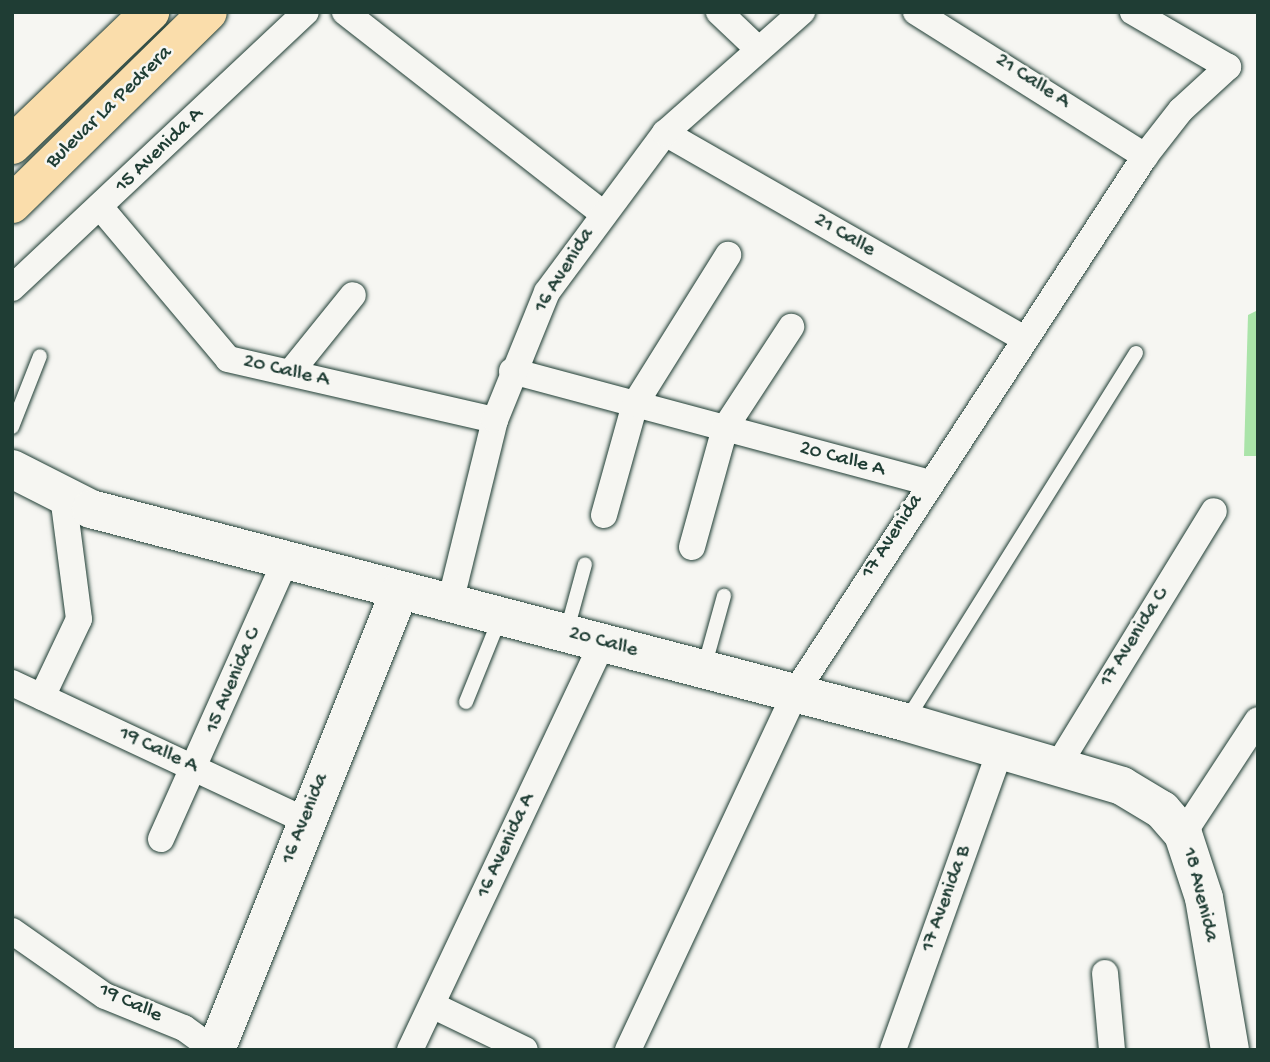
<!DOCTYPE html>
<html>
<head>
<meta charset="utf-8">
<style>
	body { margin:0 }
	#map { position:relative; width:1270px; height:1062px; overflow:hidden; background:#f6f6f2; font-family:"Gochi Hand",sans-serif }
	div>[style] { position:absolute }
	.green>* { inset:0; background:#aae4a9 }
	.roads { filter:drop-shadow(0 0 2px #1f3d34) drop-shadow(0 0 2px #1f3d34) }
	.lane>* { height:14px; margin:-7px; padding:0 7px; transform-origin:7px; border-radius:7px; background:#f6f6f2 }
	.street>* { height:26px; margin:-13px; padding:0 13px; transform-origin:13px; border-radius:13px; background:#f6f6f2 }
	.secondary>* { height:38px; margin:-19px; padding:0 19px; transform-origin:19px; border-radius:19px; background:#f6f6f2 }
	.primary>* { height:38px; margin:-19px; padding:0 19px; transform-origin:19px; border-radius:19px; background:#faddab }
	span { translate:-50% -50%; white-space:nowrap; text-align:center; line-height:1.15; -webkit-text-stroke:5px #f6f6f2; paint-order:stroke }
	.street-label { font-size:21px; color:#1f3d34 }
	.frame { position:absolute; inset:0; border:14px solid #1f3d34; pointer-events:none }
</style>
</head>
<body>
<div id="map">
	<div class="green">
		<i style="clip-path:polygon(1258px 310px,1258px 456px,1244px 456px,1248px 315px)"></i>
	</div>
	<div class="roads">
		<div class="lane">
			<i style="left:12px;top:427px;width:76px;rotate:-68.5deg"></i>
			<i style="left:567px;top:630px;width:68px;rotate:-74.7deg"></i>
			<i style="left:704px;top:668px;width:75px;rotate:-74.5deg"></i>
			<i style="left:466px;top:702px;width:91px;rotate:-68deg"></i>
			<i style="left:906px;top:721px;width:434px;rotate:-58deg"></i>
		</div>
		<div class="street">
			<i style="left:345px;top:12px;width:326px;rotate:38deg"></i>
			<i style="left:719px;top:12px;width:54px;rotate:43.5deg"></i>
			<i style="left:916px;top:12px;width:271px;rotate:32.2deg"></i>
			<i style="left:665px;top:133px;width:413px;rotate:29.8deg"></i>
			<i style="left:101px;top:208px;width:197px;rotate:49.9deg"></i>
			<i style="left:228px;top:359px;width:274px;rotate:12.9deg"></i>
			<i style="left:12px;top:288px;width:403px;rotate:-43.2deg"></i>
			<i style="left:512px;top:371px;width:432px;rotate:15deg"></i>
			<i style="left:290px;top:373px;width:100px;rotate:-51.1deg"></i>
			<i style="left:604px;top:515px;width:115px;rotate:-74.4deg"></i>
			<i style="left:635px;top:404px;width:176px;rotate:-58deg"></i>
			<i style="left:692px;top:547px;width:123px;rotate:-74.5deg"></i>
			<i style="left:725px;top:428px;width:121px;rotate:-56.8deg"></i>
			<i style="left:450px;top:603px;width:188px;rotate:-76.2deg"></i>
			<i style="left:495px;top:420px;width:138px;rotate:-67.9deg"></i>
			<i style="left:547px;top:292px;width:198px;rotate:-53.4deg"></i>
			<i style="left:665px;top:133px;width:183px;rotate:-41.5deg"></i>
			<i style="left:12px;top:683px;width:323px;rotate:25.1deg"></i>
			<i style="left:42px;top:697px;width:86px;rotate:-64.6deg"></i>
			<i style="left:79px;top:619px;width:124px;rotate:-97.4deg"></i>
			<i style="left:1057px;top:767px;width:300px;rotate:-58.5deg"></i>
			<i style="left:1183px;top:834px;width:136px;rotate:-56.7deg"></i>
			<i style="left:161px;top:839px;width:306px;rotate:-65.9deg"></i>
			<i style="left:12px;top:931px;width:113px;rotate:35deg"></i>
			<i style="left:105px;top:996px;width:85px;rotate:22.1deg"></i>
			<i style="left:184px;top:1028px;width:37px;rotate:36deg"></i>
			<i style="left:1105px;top:973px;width:77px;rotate:84.8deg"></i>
			<i style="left:432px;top:1005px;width:103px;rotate:25.8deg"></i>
			<i style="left:410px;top:1050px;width:451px;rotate:-64.7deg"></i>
			<i style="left:628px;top:1050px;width:394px;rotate:-64.9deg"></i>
			<i style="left:795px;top:693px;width:641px;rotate:-56.9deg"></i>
			<i style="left:1145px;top:156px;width:58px;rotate:-52deg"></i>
			<i style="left:1181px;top:110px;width:64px;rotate:-42.5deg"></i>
			<i style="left:1228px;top:67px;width:110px;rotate:-149.9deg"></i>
			<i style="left:893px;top:1050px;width:320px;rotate:-70.3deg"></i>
		</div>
		<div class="secondary">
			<i style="left:12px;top:469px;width:89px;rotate:26.9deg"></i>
			<i style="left:91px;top:509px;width:841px;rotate:14.66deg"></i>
			<i style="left:905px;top:722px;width:226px;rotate:16.4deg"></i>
			<i style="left:1122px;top:786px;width:47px;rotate:31deg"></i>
			<i style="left:1162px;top:810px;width:32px;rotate:49deg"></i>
			<i style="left:1183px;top:834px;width:67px;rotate:71.8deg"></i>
			<i style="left:1204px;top:898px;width:154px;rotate:80.3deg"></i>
			<i style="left:216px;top:1050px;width:495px;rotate:-68.2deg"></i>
		</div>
		<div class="primary">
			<i style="left:12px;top:145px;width:192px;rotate:-43.9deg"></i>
			<i style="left:12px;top:204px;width:274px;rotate:-44.4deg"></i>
		</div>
	</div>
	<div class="street-label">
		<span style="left:1032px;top:82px;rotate:33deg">21 Calle A</span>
		<span style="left:110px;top:108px;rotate:-44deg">Bulevar La Pedrera</span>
		<span style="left:160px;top:151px;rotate:-44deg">15 Avenida A</span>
		<span style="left:844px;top:236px;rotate:30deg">21 Calle</span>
		<span style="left:565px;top:271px;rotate:-58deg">16 Avenida</span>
		<span style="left:286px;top:372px;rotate:13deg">20 Calle A</span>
		<span style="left:842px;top:460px;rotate:15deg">20 Calle A</span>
		<span style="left:893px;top:537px;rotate:-57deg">17 Avenida</span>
		<span style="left:1135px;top:638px;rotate:-58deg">17 Avenida C</span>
		<span style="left:603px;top:643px;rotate:15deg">20 Calle</span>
		<span style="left:234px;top:681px;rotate:-67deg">15 Avenida C</span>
		<span style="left:158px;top:751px;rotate:25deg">19 Calle A</span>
		<span style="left:306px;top:819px;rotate:-68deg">16 Avenida</span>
		<span style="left:507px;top:846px;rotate:-65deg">16 Avenida A</span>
		<span style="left:1199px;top:895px;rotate:76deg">18 Avenida</span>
		<span style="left:947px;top:899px;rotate:-70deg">17 Avenida B</span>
		<span style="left:130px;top:1004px;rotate:25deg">19 Calle</span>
	</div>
	<div class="frame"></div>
</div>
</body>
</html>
